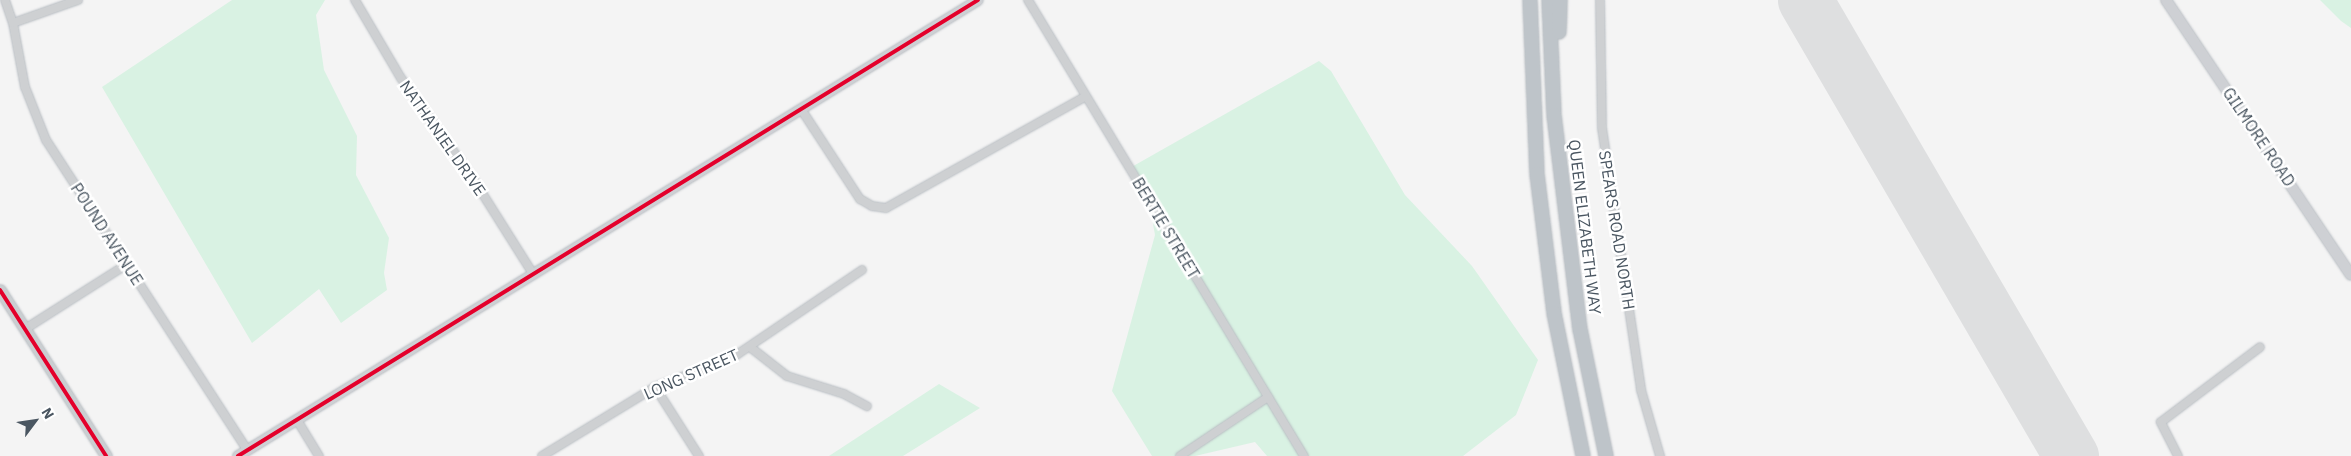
<!DOCTYPE html>
<html>
<head>
<meta charset="utf-8">
<style>
	body { margin:0 }
	#map { position:relative; width:2351px; height:456px; overflow:hidden; background:#f4f4f4; font-family:"IBM Plex Sans",sans-serif }
	div>[style] { position:absolute }
	.green>* { inset:0; background:#d9f2e3 }
	.runway>* { height:55px; margin:-27.5px; padding:0 27.5px; transform-origin:27.5px; border-radius:27.5px; background:#dedfe0 }
	.roads { filter:drop-shadow(0 0 1px #b9bec3) drop-shadow(0 0 1px #b9bec3) }
	.street>* { height:8px; margin:-4px; padding:0 4px; transform-origin:4px; border-radius:4px; background:#ced0d2 }
	.secondary>* { height:10px; margin:-5px; padding:0 5px; transform-origin:5px; border-radius:5px; background:#ced0d4 }
	.primary>* { height:11px; margin:-5.5px; padding:0 5.5px; transform-origin:5.5px; border-radius:5.5px; background:#caced1 }
	.highway>* { height:14px; margin:-7px; padding:0 7px; transform-origin:7px; border-radius:7px; background:#bec4c9 }
	.bus-1>* { height:4px; margin:-2px; padding:0 2px; transform-origin:2px; border-radius:2px; background:#e4002b }
	span { translate:-50% -50%; white-space:nowrap; text-align:center; line-height:1.15; -webkit-text-stroke:5px #fff; paint-order:stroke }
	.street-label { font-size:16px; color:#4a5661 }
	.north { position:absolute; left:10px; top:396px; width:50px; height:50px; -webkit-text-stroke:4px #fff; paint-order:stroke; rotate:59deg; font-size:14px; font-weight:700; line-height:20px; text-align:center; color:#4a5661 }
	.north::after { content:''; display:block; margin:auto; width:18px; height:22px; background:#4a5661; clip-path:polygon(50% 0,100% 100%,50% 72%,0 100%) }
</style>
</head>
<body>
<div id="map">
	<div class="green">
		<i style="clip-path:polygon(232px 0,325px 0,316px 15px,324px 70px,357px 136px,356px 175px,389px 238px,384px 273px,387px 290px,341px 323px,319px 289px,252px 343px,102px 87px)"></i>
		<i style="clip-path:polygon(2320px 0,2351px 0,2351px 28px,2341px 21px)"></i>
		<i style="clip-path:polygon(1319px 61px,1331px 71px,1405px 195px,1472px 266px,1538px 360px,1516px 415px,1463px 456px,1267px 456px,1255px 442px,1195px 456px,1152px 456px,1112px 391px,1155px 235px,1150px 207px,1128px 169px)"></i>
		<i style="clip-path:polygon(939px 384px,980px 408px,903px 456px,829px 456px)"></i>
	</div>
	<div class="runway">
		<i style="left:1805px;top:0;width:528px;rotate:59.74deg"></i>
	</div>
	<div class="roads">
		<div class="street">
			<i style="left:5px;top:0;width:24px;rotate:71deg"></i>
			<i style="left:13px;top:23px;width:65px;rotate:79.4deg"></i>
			<i style="left:25px;top:87px;width:57px;rotate:68.4deg"></i>
			<i style="left:46px;top:140px;width:369px;rotate:57deg"></i>
			<i style="left:355px;top:0;width:91px;rotate:59.5deg"></i>
			<i style="left:401px;top:78px;width:122px;rotate:54.4deg"></i>
			<i style="left:472px;top:177px;width:115px;rotate:57.8deg"></i>
			<i style="left:1028px;top:0;width:533px;rotate:58.82deg"></i>
			<i style="left:1600px;top:0;width:128px;rotate:89.1deg"></i>
			<i style="left:1602px;top:128px;width:265px;rotate:81.5deg"></i>
			<i style="left:1641px;top:390px;width:69px;rotate:73.9deg"></i>
			<i style="left:13px;top:23px;width:69px;rotate:-19.5deg"></i>
			<i style="left:801px;top:109px;width:108px;rotate:56.8deg"></i>
			<i style="left:860px;top:199px;width:14px;rotate:30deg"></i>
			<i style="left:872px;top:206px;width:14px;rotate:8deg"></i>
			<i style="left:886px;top:208px;width:229px;rotate:-29.2deg"></i>
			<i style="left:25px;top:329px;width:120px;rotate:-32.4deg"></i>
			<i style="left:750px;top:347px;width:47px;rotate:38.1deg"></i>
			<i style="left:787px;top:376px;width:60px;rotate:17.5deg"></i>
			<i style="left:844px;top:394px;width:26px;rotate:28deg"></i>
			<i style="left:655px;top:387px;width:82px;rotate:57.5deg"></i>
			<i style="left:297px;top:420px;width:42px;rotate:58.6deg"></i>
			<i style="left:542px;top:456px;width:132px;rotate:-31.4deg"></i>
			<i style="left:655px;top:387px;width:82px;rotate:-20.6deg"></i>
			<i style="left:732px;top:358px;width:157px;rotate:-34.1deg"></i>
			<i style="left:1180px;top:456px;width:106px;rotate:-33.8deg"></i>
			<i style="left:2178px;top:456px;width:38px;rotate:-117deg"></i>
			<i style="left:2161px;top:422px;width:124px;rotate:-37.1deg"></i>
		</div>
		<div class="secondary">
			<i style="left:2166px;top:0;width:331px;rotate:56.1deg"></i>
			<i style="left:238px;top:456px;width:869px;rotate:-31.64deg"></i>
		</div>
		<div class="primary">
			<i style="left:0;top:290px;width:197px;rotate:57.4deg"></i>
		</div>
		<div class="highway">
			<i style="left:1530px;top:0;width:174px;rotate:87.7deg"></i>
			<i style="left:1537px;top:174px;width:140px;rotate:83deg"></i>
			<i style="left:1554px;top:313px;width:146px;rotate:78.5deg"></i>
			<i style="left:1549px;top:0;width:115px;rotate:87.5deg"></i>
			<i style="left:1554px;top:115px;width:216px;rotate:83.1deg"></i>
			<i style="left:1580px;top:329px;width:130px;rotate:78.4deg"></i>
			<i style="left:1559px;top:32px;width:32px;rotate:-88deg"></i>
		</div>
	</div>
	<div class="bus-1">
		<i style="left:0;top:290px;width:197px;rotate:57.4deg"></i>
		<i style="left:238px;top:456px;width:869px;rotate:-31.64deg"></i>
	</div>
	<div class="street-label">
		<span style="left:2259px;top:137px;rotate:56deg">GILMORE ROAD</span>
		<span style="left:443px;top:138px;rotate:55deg">NATHANIEL DRIVE</span>
		<span style="left:1585px;top:227px;rotate:83deg">QUEEN ELIZABETH WAY</span>
		<span style="left:1166px;top:228px;rotate:59deg">BERTIE STREET</span>
		<span style="left:1617px;top:230px;rotate:81deg">SPEARS ROAD NORTH</span>
		<span style="left:107px;top:234px;rotate:57deg">POUND AVENUE</span>
		<span style="left:691px;top:374px;rotate:-24deg">LONG STREET</span>
	</div>
	<div class="north">N</div>
</div>
</body>
</html>
